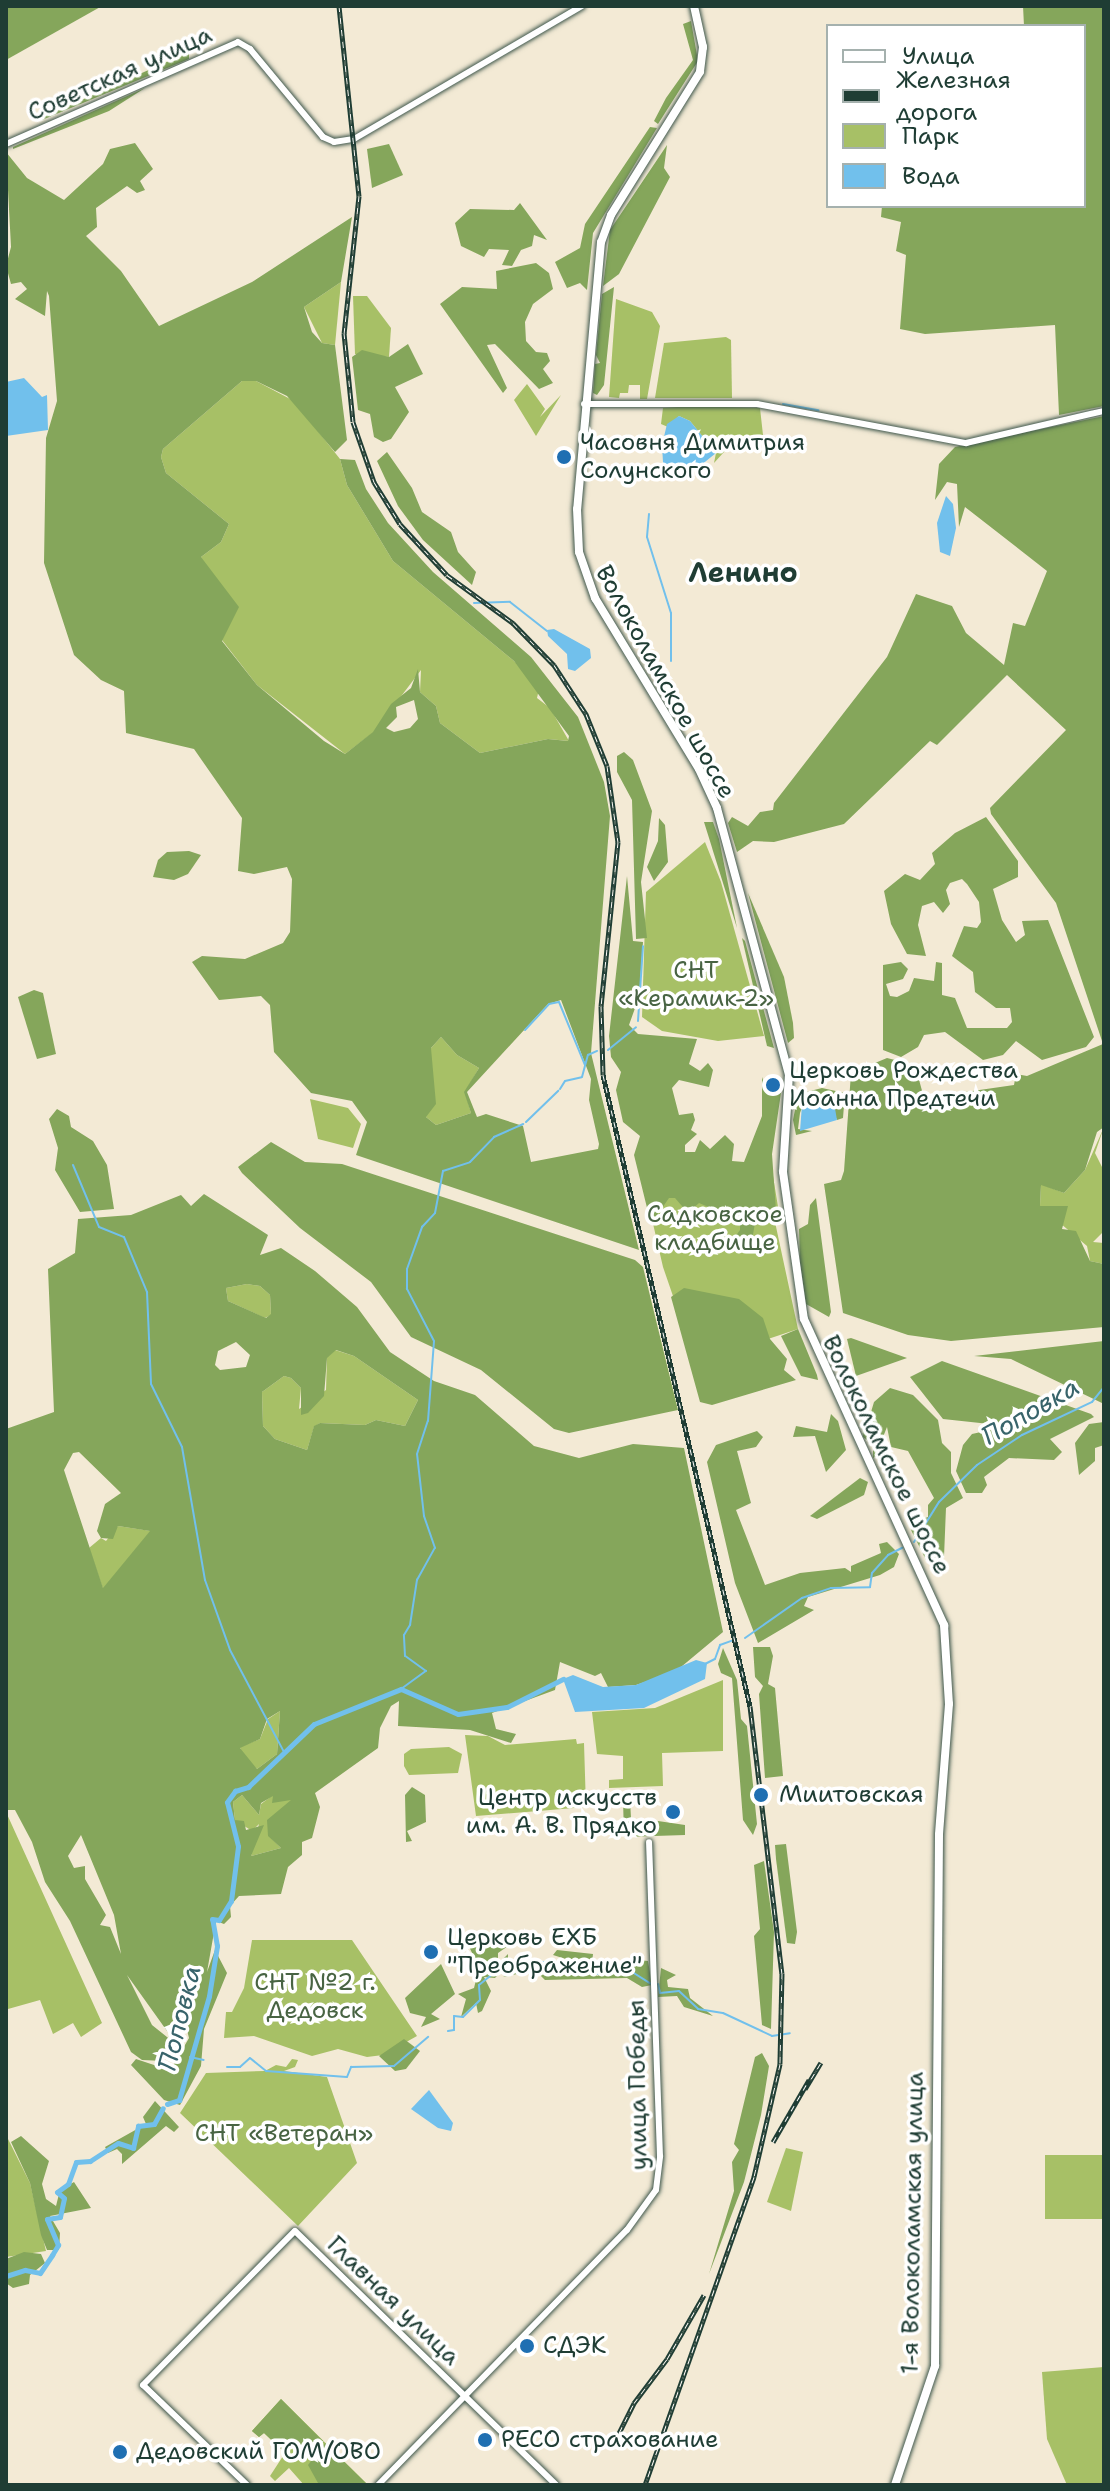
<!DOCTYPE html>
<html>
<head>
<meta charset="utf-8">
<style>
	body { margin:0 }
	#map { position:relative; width:1110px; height:2491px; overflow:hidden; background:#f3ead5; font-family:"Shantell Sans",sans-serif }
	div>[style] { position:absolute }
	.green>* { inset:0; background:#a7c066; transform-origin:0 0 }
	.forest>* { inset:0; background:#85a65b }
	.water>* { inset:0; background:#71c0ec }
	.stream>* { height:2px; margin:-1px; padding:0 1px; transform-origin:1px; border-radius:1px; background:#71c0ec }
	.river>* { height:5px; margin:-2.5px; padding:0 2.5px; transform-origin:2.5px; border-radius:2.5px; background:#71c0ec }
	.roads { filter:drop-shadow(0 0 2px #3f574c) drop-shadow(0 0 2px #3f574c) }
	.tertiary>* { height:6px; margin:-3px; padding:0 3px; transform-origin:3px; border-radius:3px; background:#fff }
	.primary>* { height:8px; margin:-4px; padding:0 4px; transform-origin:4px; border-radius:4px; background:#fff }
	.rail>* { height:5px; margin-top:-2.5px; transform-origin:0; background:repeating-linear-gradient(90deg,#fff 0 6px,#1f3d34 0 12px); box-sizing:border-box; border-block:2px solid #1f3d34 }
	.dots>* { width:22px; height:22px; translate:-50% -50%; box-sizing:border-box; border:4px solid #fff; border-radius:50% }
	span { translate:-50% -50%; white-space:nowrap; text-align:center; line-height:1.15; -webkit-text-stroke:7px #fff; paint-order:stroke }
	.street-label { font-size:24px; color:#1f3d34 }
	.poi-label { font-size:24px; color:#1f3d34 }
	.left { translate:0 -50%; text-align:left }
	.right { translate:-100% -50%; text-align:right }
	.park-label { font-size:24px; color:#486443 }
	.water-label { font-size:26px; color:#38646b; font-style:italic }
	.quarter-label { font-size:28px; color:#1f3d34; font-weight:700 }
	.frame { position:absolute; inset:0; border:8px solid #1f3d34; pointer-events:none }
	.legend { position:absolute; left:826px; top:24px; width:260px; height:184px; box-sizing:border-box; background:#fff; border:2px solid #a5b1ae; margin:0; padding:10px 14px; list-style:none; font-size:24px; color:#1f3d34 }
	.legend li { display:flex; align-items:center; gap:16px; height:40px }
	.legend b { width:40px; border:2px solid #a5b1ae }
</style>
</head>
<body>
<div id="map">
	<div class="green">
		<i style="clip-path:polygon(341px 282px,335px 345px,322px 343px,304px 307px)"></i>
		<i style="clip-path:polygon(353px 296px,367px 296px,391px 328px,389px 357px,355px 354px)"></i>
		<i style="clip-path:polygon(616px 299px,652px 312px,660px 326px,647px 399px,640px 399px,640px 385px,629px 385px,628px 393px,620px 393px,619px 398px,609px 397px)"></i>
		<i style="clip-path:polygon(726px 337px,731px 340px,732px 398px,655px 398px,664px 343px)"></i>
		<i style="clip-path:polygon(242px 381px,256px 381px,294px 401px,340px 459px,347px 485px,393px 561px,514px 661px,539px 689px,537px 698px,550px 708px,569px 741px,548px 739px,480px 753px,440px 723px,436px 706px,420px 692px,421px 670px,374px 732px,345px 754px,257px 685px,222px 640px,201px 557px,221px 542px,229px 524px,166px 473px,161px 457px,163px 449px)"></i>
		<i style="clip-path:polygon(527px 384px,545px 409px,540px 417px,561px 395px,536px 436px,514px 400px)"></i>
		<i style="clip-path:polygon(691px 406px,760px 408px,763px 435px,734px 441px,714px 463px,716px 453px,690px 421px,679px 416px,668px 427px,661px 424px,663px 408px)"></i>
		<i style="clip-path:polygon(705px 842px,721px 882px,764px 1036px,718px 1041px,662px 1031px,642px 1017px,646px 892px)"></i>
		<i style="clip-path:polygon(441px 1037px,457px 1055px,479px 1068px,465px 1092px,471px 1113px,436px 1125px,426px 1117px,431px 1048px)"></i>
		<i style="clip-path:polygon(310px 1099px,348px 1108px,361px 1124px,353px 1148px,318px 1139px)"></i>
		<i style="clip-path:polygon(1104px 1127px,1095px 1153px,1104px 1171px,1104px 1231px,1093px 1242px,1104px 1243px,1104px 1264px,1090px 1261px,1087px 1246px,1040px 1206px,1041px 1184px,1064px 1193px,1085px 1170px)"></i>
		<i style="clip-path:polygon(639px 1163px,772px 1170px,780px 1219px,775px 1222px,798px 1329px,696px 1363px,663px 1267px)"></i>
		<i style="clip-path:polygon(247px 1284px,260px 1286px,270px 1295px,271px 1315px,265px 1318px,228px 1301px,226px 1288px)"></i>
		<i style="clip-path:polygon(335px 1350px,354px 1356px,418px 1400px,405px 1426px,376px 1420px,365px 1425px,320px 1423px,314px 1427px,307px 1450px,275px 1439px,263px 1426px,262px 1392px,284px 1376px,291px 1378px,301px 1388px,299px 1409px,326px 1390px,327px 1357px)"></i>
		<i style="clip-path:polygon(118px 1526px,151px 1531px,103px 1589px,89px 1548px,101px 1538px,106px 1541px)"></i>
		<i style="clip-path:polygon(723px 1680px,723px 1751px,662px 1753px,663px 1786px,609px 1788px,609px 1780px,623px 1779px,623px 1756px,597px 1754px,592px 1712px,655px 1708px)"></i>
		<i style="clip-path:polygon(280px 1711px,277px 1754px,257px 1769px,242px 1756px,240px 1747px,260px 1739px,268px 1719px)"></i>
		<i style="clip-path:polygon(465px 1735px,488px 1736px,505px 1745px,576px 1739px,577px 1744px,584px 1743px,586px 1807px,476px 1816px)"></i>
		<i style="clip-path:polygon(449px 1747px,462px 1754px,458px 1773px,409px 1775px,404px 1766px,404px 1754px,411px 1749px)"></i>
		<i style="clip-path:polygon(242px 1795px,259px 1815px,261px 1804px,273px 1795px,301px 1797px,270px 1837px,281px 1848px,251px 1856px,259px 1824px,252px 1831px,235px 1820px,233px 1802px)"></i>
		<i style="clip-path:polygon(6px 1812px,102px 2023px,81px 2037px,73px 2023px,53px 2034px,40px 2000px,8px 2009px)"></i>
		<i style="clip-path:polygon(252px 1940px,352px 1940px,417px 2036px,383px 2055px,367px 2057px,338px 2049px,312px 2056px,254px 2036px,224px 2038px,226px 2012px,232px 2012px,244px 1988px)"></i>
		<i style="clip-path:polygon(292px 2059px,298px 2060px,295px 2067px,284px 2071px,327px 2077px,357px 2163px,298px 2226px,180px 2113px,206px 2073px,265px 2071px,276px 2065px,286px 2067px)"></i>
		<i style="clip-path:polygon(6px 2135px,30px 2183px,46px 2251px,6px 2257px)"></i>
		<i style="clip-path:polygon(786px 2148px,803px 2152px,791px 2211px,767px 2202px)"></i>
		<i style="left:1104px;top:2155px;width:64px;height:59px;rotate:90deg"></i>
		<i style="clip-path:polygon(1104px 2367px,1104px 2485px,1067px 2485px,1047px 2439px,1042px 2372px)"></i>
		<i style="clip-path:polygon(281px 2399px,368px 2485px,304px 2485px,289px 2468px,275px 2481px,270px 2476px,285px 2453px,264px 2433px,259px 2437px,252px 2431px)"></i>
	</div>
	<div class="forest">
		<i style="clip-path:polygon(6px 6px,102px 6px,6px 60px)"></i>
		<i style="clip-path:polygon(1023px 6px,1104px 6px,1104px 406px,1059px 415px,1055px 325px,925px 334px,900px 329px,906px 255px,896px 251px,901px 222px,881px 217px,882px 206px,1084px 206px,1084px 26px,1024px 26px)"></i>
		<i style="clip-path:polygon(691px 21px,698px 61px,658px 124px,654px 121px,666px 98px,693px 60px,683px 24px)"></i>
		<i style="clip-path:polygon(189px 52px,189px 59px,42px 120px,43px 117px)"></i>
		<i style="clip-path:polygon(145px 88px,109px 111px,13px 149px,13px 147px)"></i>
		<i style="clip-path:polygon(650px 127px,657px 128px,593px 233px,587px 290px,580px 283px,567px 288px,555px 262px,580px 248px,585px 224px)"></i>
		<i style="clip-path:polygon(evenodd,135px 143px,153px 169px,140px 181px,145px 190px,137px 193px,127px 186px,96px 208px,97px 227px,86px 236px,121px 271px,159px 326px,252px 282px,352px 217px,341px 282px,304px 307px,312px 332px,322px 343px,335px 345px,347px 440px,335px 452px,287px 396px,256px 381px,242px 381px,163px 449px,161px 457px,166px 473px,229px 524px,221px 542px,201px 557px,239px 607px,222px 641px,257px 685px,324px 741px,345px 754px,373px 732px,391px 704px,411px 688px,418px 669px,420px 692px,436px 706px,440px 723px,480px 753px,548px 739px,568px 741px,569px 736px,514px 661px,393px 561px,347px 485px,340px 459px,355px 460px,366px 489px,388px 523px,433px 572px,531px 657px,578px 717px,604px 782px,610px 816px,591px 1053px,639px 1250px,356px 1155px,367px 1122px,352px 1101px,311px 1093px,274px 1052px,270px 1005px,261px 996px,219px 1000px,192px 962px,202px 956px,245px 959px,283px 943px,290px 932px,292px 879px,287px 867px,254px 874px,238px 871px,242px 818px,194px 749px,126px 733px,124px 691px,101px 680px,74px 655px,44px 563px,46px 438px,57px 401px,49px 296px,47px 291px,45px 316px,15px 299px,27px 289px,21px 282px,11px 284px,6px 266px,11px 247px,6px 152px,27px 178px,64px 200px,103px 164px,110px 149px,135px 143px,414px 700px,418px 719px,410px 728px,394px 732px,386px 728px,397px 717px,396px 707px,414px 700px,135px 143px,561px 1000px,591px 1079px,589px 1100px,599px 1144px,598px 1149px,531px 1162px,523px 1126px,486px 1114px,477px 1117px,467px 1092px,548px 1004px,561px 1000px,135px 143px,441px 1037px,457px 1055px,479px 1068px,464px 1092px,471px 1113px,436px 1125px,426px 1117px,436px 1104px,431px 1048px,441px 1037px)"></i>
		<i style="clip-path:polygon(389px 144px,403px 175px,372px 188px,367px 149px)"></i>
		<i style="clip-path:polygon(667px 145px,664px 168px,670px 177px,619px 274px,603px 286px,610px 230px)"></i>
		<i style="clip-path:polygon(520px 203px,547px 240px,534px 235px,532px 246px,521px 250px,512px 266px,502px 265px,509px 250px,489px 249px,484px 257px,461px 246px,455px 223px,470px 209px,514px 210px)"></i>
		<i style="clip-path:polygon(536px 263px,549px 273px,553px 289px,533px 304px,525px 322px,526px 341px,536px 352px,547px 353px,550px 361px,543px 369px,553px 383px,539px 389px,495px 344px,487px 345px,507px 388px,503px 393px,440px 304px,462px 287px,497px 289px,496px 271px)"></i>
		<i style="clip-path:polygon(614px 287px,604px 385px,597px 395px,593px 393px,595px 364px,600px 363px,596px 355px,602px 294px)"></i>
		<i style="clip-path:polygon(408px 344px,423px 374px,395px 387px,409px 412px,391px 439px,383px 442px,374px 437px,370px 414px,358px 410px,352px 357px,362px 350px,389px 357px)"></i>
		<i style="clip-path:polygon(1104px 416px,1104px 1127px,1097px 1132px,1085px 1170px,1064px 1193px,1041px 1185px,1040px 1206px,1068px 1206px,1062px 1229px,1076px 1231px,1090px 1261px,1104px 1264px,1104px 1327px,951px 1341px,908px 1335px,843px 1313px,824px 1184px,841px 1180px,844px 1171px,851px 1073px,887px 1058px,915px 1065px,924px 1098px,1014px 1085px,1016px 1074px,1027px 1076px,1103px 1044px,1056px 903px,991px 814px,990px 808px,1066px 730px,1007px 675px,937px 745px,930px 741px,844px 824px,774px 842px,753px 841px,737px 852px,728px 823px,732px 817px,748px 826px,760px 812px,773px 810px,774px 803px,887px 657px,916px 594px,952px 606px,966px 633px,1004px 665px,1013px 623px,1025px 626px,1047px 571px,965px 507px,959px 527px,957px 484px,947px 482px,935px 500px,939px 464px,955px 447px)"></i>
		<i style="clip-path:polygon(387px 452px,412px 488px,422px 512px,451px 532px,458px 552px,476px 572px,472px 585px,423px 540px,398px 506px,377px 461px)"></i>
		<i style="clip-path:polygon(624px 752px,633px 760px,652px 811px,641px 882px,647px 938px,636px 939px,632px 800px,617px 772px,617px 756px)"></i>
		<i style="clip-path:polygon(986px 817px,1018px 861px,1018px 877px,993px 889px,1002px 920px,1016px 942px,1025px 935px,1022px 921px,1048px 920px,1094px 1037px,1086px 1047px,1042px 1060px,1016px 1041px,1003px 1055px,983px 1060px,945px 1032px,924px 1035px,918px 1047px,901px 1057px,883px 1050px,883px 965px,901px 962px,908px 969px,903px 979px,886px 984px,890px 996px,897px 997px,909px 991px,914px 978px,934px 981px,936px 962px,942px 963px,942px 995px,955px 998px,967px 1028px,1007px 1028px,1012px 1022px,1010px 1008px,996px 1008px,975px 992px,973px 972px,952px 956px,964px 926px,977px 928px,981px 922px,979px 902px,967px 884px,962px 879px,950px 883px,946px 890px,950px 904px,943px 913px,934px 902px,922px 906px,918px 925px,926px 956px,907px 954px,891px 924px,884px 891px,905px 874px,920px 880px,935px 864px,932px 853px,955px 833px)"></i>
		<i style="clip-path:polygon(659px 818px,665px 825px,668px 862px,654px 881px,647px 867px,658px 841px)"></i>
		<i style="clip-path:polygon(704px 822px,713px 822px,719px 839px,737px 928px)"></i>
		<i style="clip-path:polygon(189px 851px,201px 855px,188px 874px,174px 880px,153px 877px,158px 860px,167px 852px)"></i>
		<i style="clip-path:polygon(627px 876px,633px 941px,643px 942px,639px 997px,629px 1025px,638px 1034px,697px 1039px,689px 1064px,700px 1071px,708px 1063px,713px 1070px,709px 1087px,679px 1080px,672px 1088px,679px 1115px,693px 1113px,695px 1120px,691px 1130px,697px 1134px,685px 1145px,685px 1152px,695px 1152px,700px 1140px,710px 1149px,725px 1135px,734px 1144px,732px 1161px,744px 1162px,762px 1116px,762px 1077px,768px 1095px,781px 1093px,772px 1154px,776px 1211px,757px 1212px,752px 1240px,741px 1248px,732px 1241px,740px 1230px,740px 1217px,731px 1209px,718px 1211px,699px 1203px,688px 1213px,675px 1198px,669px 1198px,651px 1224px,634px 1155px,640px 1136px,623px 1122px,616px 1090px,621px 1072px,611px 1057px,609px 1036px)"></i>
		<i style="clip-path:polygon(748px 893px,784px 977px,793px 1023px,794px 1038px,788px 1043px)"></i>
		<i style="clip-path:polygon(742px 938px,745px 941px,774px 1048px,767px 1046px)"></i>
		<i style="clip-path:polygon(34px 990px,43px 993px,56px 1054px,37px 1059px,18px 997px)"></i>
		<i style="clip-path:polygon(822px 1088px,845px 1093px,843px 1118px,837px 1120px,826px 1095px,819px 1096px,804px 1102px,800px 1113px,798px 1129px,812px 1131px,796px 1135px,793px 1120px,798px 1094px)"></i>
		<i style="clip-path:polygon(57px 1109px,69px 1116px,71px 1127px,93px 1141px,107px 1165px,114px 1209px,80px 1212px,55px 1170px,58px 1148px,49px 1119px)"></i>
		<i style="clip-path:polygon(271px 1142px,305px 1162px,342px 1164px,635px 1260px,643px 1267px,678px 1410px,569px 1433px,554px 1429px,481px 1370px,411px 1337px,371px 1282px,300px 1228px,242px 1173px,238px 1167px)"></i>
		<i style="clip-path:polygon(evenodd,204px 1194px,268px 1235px,260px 1255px,281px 1248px,315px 1271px,357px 1307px,390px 1352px,434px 1381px,475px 1395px,534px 1446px,579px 1458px,633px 1444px,684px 1448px,723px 1632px,675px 1672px,636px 1685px,608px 1687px,601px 1673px,595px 1676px,560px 1662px,555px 1690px,492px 1713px,496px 1729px,516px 1734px,511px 1743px,470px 1730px,398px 1726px,399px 1701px,391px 1706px,380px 1728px,378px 1748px,315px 1793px,320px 1807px,312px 1838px,302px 1842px,302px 1855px,288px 1867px,281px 1894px,239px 1896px,230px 1906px,231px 1917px,224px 1924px,216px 1921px,207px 1972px,215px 1950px,227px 1973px,204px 2029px,201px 2066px,180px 2105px,164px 2100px,131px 2065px,136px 2059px,157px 2066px,174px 2064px,189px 2038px,186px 2026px,182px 2032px,167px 2031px,127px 1975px,152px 2025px,177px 2045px,164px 2061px,142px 2060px,131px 2052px,70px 1921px,45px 1882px,32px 1842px,15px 1810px,6px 1810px,6px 1429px,54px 1412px,48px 1269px,75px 1253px,78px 1219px,131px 1215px,181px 1195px,191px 1206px,204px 1194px,247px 1284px,260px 1286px,270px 1295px,271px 1314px,266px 1318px,228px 1301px,226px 1288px,247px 1284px,204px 1194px,236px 1342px,250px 1355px,246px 1367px,220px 1370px,215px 1365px,218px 1351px,236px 1342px,204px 1194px,336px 1350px,354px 1356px,418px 1400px,405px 1426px,376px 1420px,365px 1425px,320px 1423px,314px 1426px,307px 1450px,275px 1439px,263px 1426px,262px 1392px,284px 1376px,291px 1378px,301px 1388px,301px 1415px,308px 1413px,324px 1396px,327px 1358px,336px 1350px,204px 1194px,79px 1452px,121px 1493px,105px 1504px,97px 1531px,101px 1538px,113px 1539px,118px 1526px,150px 1531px,103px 1588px,64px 1470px,73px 1453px,79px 1452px,204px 1194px,280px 1711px,277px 1754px,257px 1769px,240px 1748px,260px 1739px,267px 1719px,280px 1711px,204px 1194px,242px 1795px,259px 1815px,261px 1803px,273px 1796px,272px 1803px,291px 1800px,267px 1820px,268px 1836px,281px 1848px,251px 1856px,264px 1825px,246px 1830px,244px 1821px,235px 1820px,233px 1802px,242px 1795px,204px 1194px,81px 1835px,114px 1915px,121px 1954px,110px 1927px,100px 1925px,106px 1915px,85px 1879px,85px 1866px,74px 1868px,68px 1856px,81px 1835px)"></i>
		<i style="clip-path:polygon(816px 1198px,831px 1312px,829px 1317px,806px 1304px,800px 1263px,799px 1229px,808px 1224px,810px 1205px)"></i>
		<i style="clip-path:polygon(684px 1288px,739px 1299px,763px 1318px,770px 1339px,787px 1359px,784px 1370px,796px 1380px,712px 1405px,700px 1402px,671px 1297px)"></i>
		<i style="clip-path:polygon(798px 1329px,817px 1375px,818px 1380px,801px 1376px,781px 1336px)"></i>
		<i style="clip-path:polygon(847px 1339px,851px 1338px,907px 1358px,856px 1376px)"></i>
		<i style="clip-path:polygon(1104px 1341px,1104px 1404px,1011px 1359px,974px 1356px)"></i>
		<i style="clip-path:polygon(942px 1361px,1091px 1414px,1094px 1417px,1050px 1439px,1062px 1452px,1054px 1460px,1009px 1458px,984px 1477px,987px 1485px,982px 1493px,966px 1493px,956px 1471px,963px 1445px,972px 1434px,1008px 1426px,943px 1419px,910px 1377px)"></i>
		<i style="clip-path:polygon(890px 1388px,913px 1395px,938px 1420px,942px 1443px,951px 1452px,951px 1473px,963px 1498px,946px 1508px,944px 1557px,926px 1560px,911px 1530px,915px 1521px,928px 1517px,928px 1505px,934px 1498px,908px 1451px,891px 1447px,887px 1427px,879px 1447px,882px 1453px,873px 1458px,873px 1445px,863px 1437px,861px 1410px,871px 1412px,874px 1402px)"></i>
		<i style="clip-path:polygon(831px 1414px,838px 1421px,846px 1450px,826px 1472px,815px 1436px,793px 1437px,796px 1426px,827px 1432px)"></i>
		<i style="clip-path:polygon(1104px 1422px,1104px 1445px,1095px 1448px,1095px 1461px,1079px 1475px,1075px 1443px,1089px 1424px)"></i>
		<i style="clip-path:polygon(757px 1431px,763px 1437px,756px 1447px,737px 1451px,751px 1503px,736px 1510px,765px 1585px,800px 1573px,845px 1568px,851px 1572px,851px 1566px,881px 1553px,879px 1544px,887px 1542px,899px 1554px,894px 1567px,880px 1575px,808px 1597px,804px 1606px,814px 1610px,758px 1643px,735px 1583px,707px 1462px,716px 1445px)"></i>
		<i style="clip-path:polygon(860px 1478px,868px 1482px,864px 1495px,817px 1519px,810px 1516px)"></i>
		<i style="clip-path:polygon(753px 1647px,770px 1647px,773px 1656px,768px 1684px,775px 1688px,783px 1776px,765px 1778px,759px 1694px,763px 1686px,755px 1677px)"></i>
		<i style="clip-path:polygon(723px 1648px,737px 1680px,741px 1719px,747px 1726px,757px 1824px,753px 1835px,743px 1820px,732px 1678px,721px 1673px,718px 1664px)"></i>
		<i style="clip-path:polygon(412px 1787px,425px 1795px,426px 1822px,407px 1831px,412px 1841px,406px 1842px,405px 1795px)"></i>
		<i style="clip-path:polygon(623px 1799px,630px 1800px,631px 1818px,647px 1831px,658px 1821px,685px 1825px,685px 1835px,624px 1837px)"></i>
		<i style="clip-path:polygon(786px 1844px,797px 1932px,795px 1944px,787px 1943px,776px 1859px,775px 1845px)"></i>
		<i style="clip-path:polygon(764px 1861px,774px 1932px,771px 2029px,762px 2025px,754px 1936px,760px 1929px,754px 1865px)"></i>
		<i style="clip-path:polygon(466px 1940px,511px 1944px,498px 1953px,498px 1964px,508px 1954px,508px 1964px,495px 1978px,484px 1977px,491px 1991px,482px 2011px,478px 2013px,476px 2003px,461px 2017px,466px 1999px,458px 1994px,474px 1988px,479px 1968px)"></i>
		<i style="clip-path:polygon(557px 1950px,593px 1954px,591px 1974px,598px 1976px,608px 1961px,622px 1970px,629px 1959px,648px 1961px,652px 1985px,642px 1987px,627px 1978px,545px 1980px,535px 1970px,503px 1977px,527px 1966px,568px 1967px,569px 1960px,553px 1955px)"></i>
		<i style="clip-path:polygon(441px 1964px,455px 1994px,431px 2014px,440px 2019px,421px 2027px,426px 2017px,410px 2013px,405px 1998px)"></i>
		<i style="clip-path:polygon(661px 1968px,676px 1975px,667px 1980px,668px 1987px,688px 1989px,690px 1998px,713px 2016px,684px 2007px,677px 1996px,658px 1997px)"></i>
		<i style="clip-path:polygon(404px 2039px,420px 2051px,406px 2069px,395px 2071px,379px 2056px)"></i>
		<i style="clip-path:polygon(762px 2053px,769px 2066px,761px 2115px,744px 2182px,709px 2274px,734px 2191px,732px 2162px,739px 2150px,734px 2144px,755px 2057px)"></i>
		<i style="clip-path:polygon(155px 2101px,179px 2127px,174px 2132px,166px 2126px,122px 2164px,122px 2154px,117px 2149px,108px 2153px,105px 2147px,146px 2124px,143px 2117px)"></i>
		<i style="clip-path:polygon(21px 2136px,49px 2161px,42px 2184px,46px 2199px,56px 2206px,60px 2190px,74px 2182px,91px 2208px,50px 2216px,60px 2233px,59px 2250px,47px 2250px,41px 2235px,30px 2183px,11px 2142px)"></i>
		<i style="clip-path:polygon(24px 2252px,41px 2254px,45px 2263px,30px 2275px,29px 2284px,13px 2288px,6px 2283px,6px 2259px)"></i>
		<i style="clip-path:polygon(281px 2399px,324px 2442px,311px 2454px,300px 2446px,283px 2451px,264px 2433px,259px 2437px,252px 2431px)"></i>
		<i style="clip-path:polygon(325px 2443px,368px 2485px,318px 2483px,308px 2465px)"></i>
	</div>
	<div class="water">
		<i style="clip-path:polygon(24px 378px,42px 397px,47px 395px,48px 430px,6px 436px,6px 382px)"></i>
		<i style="clip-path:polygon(679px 416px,690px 421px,716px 453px,695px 470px,689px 468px,685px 477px,664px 480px,662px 445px,667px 424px)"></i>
		<i style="clip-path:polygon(946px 496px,953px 504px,956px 528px,950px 556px,940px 552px,937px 523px)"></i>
		<i style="clip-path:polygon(554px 629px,590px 649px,591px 658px,575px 671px,568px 669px,567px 654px,548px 636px,547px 630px)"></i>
		<i style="clip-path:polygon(817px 1096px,833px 1097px,837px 1120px,800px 1131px,802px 1105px)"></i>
		<i style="clip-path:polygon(696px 1660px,707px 1663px,705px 1679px,644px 1708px,575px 1712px,563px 1679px,573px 1675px,603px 1687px,636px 1685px)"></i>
		<i style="clip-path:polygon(429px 2090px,453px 2123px,451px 2131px,438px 2128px,411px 2109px)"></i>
	</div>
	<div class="stream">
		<i style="left:783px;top:404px;width:36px;rotate:10deg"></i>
		<i style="left:649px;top:514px;width:23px;rotate:95deg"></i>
		<i style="left:647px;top:537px;width:80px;rotate:72.5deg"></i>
		<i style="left:671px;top:613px;width:48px;rotate:90deg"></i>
		<i style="left:474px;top:603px;width:36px;rotate:-2deg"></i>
		<i style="left:510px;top:602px;width:47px;rotate:38.1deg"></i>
		<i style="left:638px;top:1021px;width:75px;rotate:-86.2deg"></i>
		<i style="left:525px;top:1030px;width:35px;rotate:-47deg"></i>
		<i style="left:549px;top:1004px;width:10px;rotate:-11deg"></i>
		<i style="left:559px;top:1002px;width:68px;rotate:67.6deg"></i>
		<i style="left:608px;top:1050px;width:36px;rotate:-39deg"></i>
		<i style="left:560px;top:1089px;width:9px;rotate:-58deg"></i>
		<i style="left:565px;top:1081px;width:17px;rotate:-13deg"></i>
		<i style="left:582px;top:1077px;width:23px;rotate:-75deg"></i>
		<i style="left:588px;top:1055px;width:10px;rotate:-24deg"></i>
		<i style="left:526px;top:1122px;width:45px;rotate:-44.1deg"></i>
		<i style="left:73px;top:1165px;width:67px;rotate:67.2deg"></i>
		<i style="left:99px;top:1227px;width:27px;rotate:22deg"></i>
		<i style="left:124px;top:1237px;width:60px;rotate:67.3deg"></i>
		<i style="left:147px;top:1292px;width:92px;rotate:87.5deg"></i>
		<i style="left:151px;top:1384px;width:70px;rotate:63.8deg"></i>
		<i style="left:182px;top:1447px;width:135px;rotate:80.2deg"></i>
		<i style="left:205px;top:1580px;width:74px;rotate:70.3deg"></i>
		<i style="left:230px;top:1650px;width:115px;rotate:62.1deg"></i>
		<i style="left:914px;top:1542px;width:47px;rotate:-58deg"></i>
		<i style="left:939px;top:1502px;width:53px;rotate:-44.2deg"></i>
		<i style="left:977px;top:1465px;width:54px;rotate:-33.7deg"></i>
		<i style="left:1022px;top:1435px;width:77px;rotate:-25.2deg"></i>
		<i style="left:1092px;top:1402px;width:19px;rotate:-51deg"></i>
		<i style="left:745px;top:1638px;width:70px;rotate:-35.1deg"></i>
		<i style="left:802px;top:1598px;width:31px;rotate:-19deg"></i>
		<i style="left:831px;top:1588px;width:39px;rotate:-1deg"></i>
		<i style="left:870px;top:1587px;width:14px;rotate:-82deg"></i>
		<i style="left:872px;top:1573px;width:24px;rotate:-48deg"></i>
		<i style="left:888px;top:1555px;width:16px;rotate:-27deg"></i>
		<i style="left:705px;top:1664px;width:11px;rotate:-27deg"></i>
		<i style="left:715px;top:1659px;width:15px;rotate:-70deg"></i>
		<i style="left:720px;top:1645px;width:12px;rotate:-20deg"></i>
		<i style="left:401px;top:1689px;width:31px;rotate:-36deg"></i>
		<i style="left:426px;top:1671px;width:26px;rotate:-144deg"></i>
		<i style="left:405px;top:1656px;width:21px;rotate:-93deg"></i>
		<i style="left:404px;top:1635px;width:12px;rotate:-59deg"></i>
		<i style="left:410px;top:1625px;width:46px;rotate:-81.2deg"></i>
		<i style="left:417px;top:1580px;width:37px;rotate:-61deg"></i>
		<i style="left:435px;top:1548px;width:34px;rotate:-109deg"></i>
		<i style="left:424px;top:1516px;width:62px;rotate:-96.4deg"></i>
		<i style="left:417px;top:1454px;width:35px;rotate:-72deg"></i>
		<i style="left:428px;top:1421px;width:80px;rotate:-85.7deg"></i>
		<i style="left:434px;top:1341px;width:59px;rotate:-117.4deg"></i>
		<i style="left:407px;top:1289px;width:20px;rotate:-90deg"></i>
		<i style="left:407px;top:1269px;width:45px;rotate:-70.3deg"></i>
		<i style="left:422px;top:1227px;width:19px;rotate:-47deg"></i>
		<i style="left:435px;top:1213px;width:43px;rotate:-79.2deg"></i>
		<i style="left:443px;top:1171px;width:28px;rotate:-18deg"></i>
		<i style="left:470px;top:1162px;width:35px;rotate:-46deg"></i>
		<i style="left:494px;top:1137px;width:32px;rotate:-24deg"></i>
		<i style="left:658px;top:1984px;width:9px;rotate:77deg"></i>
		<i style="left:660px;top:1993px;width:19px;rotate:-6deg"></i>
		<i style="left:679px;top:1991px;width:26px;rotate:43deg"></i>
		<i style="left:698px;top:2009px;width:25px;rotate:9deg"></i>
		<i style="left:723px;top:2013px;width:54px;rotate:25.1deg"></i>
		<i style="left:772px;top:2036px;width:18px;rotate:-9deg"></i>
		<i style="left:448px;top:2031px;width:6px;rotate:-9deg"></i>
		<i style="left:454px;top:2030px;width:14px;rotate:-90deg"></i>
		<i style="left:454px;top:2016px;width:9px;rotate:6deg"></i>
		<i style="left:463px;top:2017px;width:24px;rotate:-45deg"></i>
		<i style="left:480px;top:2000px;width:15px;rotate:-94deg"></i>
		<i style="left:479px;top:1985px;width:33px;rotate:-39deg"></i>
		<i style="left:505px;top:1964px;width:12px;rotate:20deg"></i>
		<i style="left:516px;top:1968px;width:8px;rotate:-45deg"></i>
		<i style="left:522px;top:1962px;width:22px"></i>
		<i style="left:544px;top:1962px;width:28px;rotate:27deg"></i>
		<i style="left:569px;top:1975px;width:11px;rotate:-41deg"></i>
		<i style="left:577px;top:1968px;width:23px;rotate:15deg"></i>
		<i style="left:599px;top:1974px;width:30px;rotate:-8deg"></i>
		<i style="left:629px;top:1970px;width:26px;rotate:32deg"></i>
		<i style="left:190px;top:2057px;width:14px;rotate:12deg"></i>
		<i style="left:227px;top:2067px;width:13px"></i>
		<i style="left:240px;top:2067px;width:13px;rotate:-42deg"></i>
		<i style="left:250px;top:2058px;width:21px;rotate:39deg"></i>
		<i style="left:266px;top:2071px;width:81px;rotate:4.2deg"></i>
		<i style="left:347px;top:2077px;width:11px;rotate:-68deg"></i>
		<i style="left:351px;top:2067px;width:43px;rotate:-1.3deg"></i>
		<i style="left:394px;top:2066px;width:45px;rotate:-40.5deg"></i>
	</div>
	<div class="river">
		<i style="left:167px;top:2104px;width:13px;rotate:-18deg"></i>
		<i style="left:179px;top:2100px;width:108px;rotate:-73.9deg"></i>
		<i style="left:209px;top:1996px;width:51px;rotate:-80.9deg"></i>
		<i style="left:217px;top:1946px;width:27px;rotate:-100deg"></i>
		<i style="left:212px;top:1919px;width:7px;rotate:8deg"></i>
		<i style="left:219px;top:1920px;width:22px;rotate:-58deg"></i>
		<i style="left:231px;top:1901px;width:55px;rotate:-82.7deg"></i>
		<i style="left:238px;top:1846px;width:45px;rotate:-104deg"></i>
		<i style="left:227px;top:1802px;width:14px;rotate:-54deg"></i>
		<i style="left:235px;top:1791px;width:14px;rotate:-17deg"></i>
		<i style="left:248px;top:1787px;width:91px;rotate:-43.7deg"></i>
		<i style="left:314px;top:1724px;width:94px;rotate:-21.9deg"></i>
		<i style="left:401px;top:1689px;width:62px;rotate:23.7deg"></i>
		<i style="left:458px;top:1714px;width:49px;rotate:-8.1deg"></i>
		<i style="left:507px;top:1707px;width:63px;rotate:-26.6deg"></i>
		<i style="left:6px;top:2276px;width:20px;rotate:-18deg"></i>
		<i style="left:25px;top:2270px;width:15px;rotate:11deg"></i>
		<i style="left:40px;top:2273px;width:22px;rotate:-56deg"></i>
		<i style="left:52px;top:2255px;width:12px;rotate:-59deg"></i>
		<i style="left:58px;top:2245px;width:28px;rotate:-113deg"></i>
		<i style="left:47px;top:2219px;width:13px;rotate:-9deg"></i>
		<i style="left:60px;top:2217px;width:19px;rotate:-78deg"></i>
		<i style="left:64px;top:2198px;width:9px;rotate:-139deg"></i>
		<i style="left:57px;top:2192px;width:14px;rotate:-36deg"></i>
		<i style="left:68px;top:2184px;width:23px;rotate:-70deg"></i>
		<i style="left:76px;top:2162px;width:14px;rotate:-4deg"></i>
		<i style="left:90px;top:2161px;width:33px;rotate:-33deg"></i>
		<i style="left:118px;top:2143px;width:16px;rotate:18deg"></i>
		<i style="left:133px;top:2148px;width:23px;rotate:-77deg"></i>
		<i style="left:138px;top:2126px;width:16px;rotate:-7deg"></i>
		<i style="left:154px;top:2124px;width:18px;rotate:-61deg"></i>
	</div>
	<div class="roads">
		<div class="tertiary">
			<i style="left:6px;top:144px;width:253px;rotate:-23.7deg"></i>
			<i style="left:238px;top:42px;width:14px;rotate:30deg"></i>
			<i style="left:250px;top:49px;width:114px;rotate:50.3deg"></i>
			<i style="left:323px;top:137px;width:12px;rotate:24deg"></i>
			<i style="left:334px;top:142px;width:20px;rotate:-9deg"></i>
			<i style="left:354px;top:139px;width:264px;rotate:-30.3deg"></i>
			<i style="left:584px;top:404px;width:173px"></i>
			<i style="left:757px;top:404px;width:213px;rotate:10.6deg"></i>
			<i style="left:966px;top:443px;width:142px;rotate:-13.1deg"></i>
			<i style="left:247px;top:2485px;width:144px;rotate:-136.1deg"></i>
			<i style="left:143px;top:2385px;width:216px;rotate:-45.4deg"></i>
			<i style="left:295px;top:2231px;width:364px;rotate:44.2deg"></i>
			<i style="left:378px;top:2485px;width:356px;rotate:-45.7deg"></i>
			<i style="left:627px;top:2230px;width:49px;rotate:-54.1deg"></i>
			<i style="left:656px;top:2190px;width:34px;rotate:-83deg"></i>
			<i style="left:660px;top:2156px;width:314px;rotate:-92deg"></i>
		</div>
		<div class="primary">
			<i style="left:694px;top:6px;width:42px;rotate:77.6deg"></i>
			<i style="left:703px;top:47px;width:25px;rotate:97deg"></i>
			<i style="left:700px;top:72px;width:168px;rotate:121.9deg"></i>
			<i style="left:611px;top:215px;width:29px;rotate:110deg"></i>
			<i style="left:601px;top:242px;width:268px;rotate:95.1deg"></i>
			<i style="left:577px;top:509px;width:43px;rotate:87.3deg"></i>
			<i style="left:579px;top:552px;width:49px;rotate:70.8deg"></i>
			<i style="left:595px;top:598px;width:200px;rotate:58.7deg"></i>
			<i style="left:699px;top:769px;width:43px;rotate:65.2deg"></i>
			<i style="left:717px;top:808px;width:276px;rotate:74.9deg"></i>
			<i style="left:789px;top:1074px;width:98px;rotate:93.5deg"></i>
			<i style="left:783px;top:1172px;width:148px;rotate:81.9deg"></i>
			<i style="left:804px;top:1319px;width:337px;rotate:65.4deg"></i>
			<i style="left:944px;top:1625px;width:79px;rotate:86.4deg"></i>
			<i style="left:949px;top:1704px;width:131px;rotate:94.4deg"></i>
			<i style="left:939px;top:1835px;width:531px;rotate:90.43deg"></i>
			<i style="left:935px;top:2366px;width:126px;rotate:108.6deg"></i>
		</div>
	</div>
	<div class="rail">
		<i style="left:339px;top:6px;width:191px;rotate:84deg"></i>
		<i style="left:359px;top:196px;width:138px;rotate:96.2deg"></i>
		<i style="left:344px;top:333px;width:89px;rotate:84.2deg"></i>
		<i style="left:353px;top:422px;width:64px;rotate:70.7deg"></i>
		<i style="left:374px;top:482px;width:49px;rotate:58.2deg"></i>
		<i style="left:400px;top:524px;width:69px;rotate:47.3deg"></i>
		<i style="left:447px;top:575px;width:82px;rotate:36deg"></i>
		<i style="left:513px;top:623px;width:59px;rotate:45.7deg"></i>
		<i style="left:554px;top:665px;width:59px;rotate:56.9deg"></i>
		<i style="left:586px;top:714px;width:56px;rotate:68deg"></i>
		<i style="left:607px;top:766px;width:77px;rotate:81.8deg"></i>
		<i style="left:618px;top:842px;width:165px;rotate:95.9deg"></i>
		<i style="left:601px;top:1006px;width:69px;rotate:88.3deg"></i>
		<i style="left:603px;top:1075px;width:648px;rotate:76.89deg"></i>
		<i style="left:750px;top:1706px;width:269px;rotate:83.2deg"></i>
		<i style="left:782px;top:1973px;width:91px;rotate:91.3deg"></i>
		<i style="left:780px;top:2064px;width:116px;rotate:103deg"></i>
		<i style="left:754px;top:2177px;width:327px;rotate:109.5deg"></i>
		<i style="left:805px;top:2089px;width:31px;rotate:-59deg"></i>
		<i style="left:773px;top:2142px;width:72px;rotate:-59.9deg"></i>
		<i style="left:614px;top:2443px;width:45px;rotate:-63.4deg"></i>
		<i style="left:634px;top:2403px;width:55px;rotate:-53.1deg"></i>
		<i style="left:667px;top:2359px;width:74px;rotate:-60deg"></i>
	</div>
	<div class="dots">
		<i style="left:564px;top:457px;background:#1f6fb2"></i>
		<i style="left:773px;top:1085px;background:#1f6fb2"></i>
		<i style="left:761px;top:1795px;background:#1f6fb2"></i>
		<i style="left:673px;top:1812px;background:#1f6fb2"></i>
		<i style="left:431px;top:1952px;background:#1f6fb2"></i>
		<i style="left:527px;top:2346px;background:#1f6fb2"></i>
		<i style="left:485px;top:2440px;background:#1f6fb2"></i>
		<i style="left:120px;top:2452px;background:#1f6fb2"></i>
	</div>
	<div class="street-label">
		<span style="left:120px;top:74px;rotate:-24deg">Советская улица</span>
		<span style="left:665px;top:682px;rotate:61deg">Волоколамское шоссе</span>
		<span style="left:886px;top:1455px;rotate:64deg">Волоколамское шоссе</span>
		<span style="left:638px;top:2085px;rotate:-91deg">улица Победы</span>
		<span style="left:913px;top:2223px;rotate:-89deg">1-я Волоколамская улица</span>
		<span style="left:393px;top:2301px;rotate:44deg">Главная улица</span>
	</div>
	<div class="poi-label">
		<span class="left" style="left:580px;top:457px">Часовня Димитрия<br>Солунского</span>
		<span class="left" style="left:789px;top:1085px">Церковь Рождества<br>Иоанна Предтечи</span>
		<span class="left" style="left:779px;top:1795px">Миитовская</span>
		<span class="right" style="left:657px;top:1812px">Центр искусств<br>им. А. В. Прядко</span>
		<span class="left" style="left:447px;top:1952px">Церковь ЕХБ<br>"Преображение"</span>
		<span class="left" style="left:543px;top:2346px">СДЭК</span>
		<span class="left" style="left:501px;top:2440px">РЕСО страхование</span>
		<span class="left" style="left:136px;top:2452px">Дедовский ГОМ/ОВО</span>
	</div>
	<div class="park-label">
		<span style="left:696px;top:985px">СНТ<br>«Керамик-2»</span>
		<span style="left:715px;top:1229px">Садковское<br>кладбище</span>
		<span style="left:315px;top:1997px">СНТ №2 г.<br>Дедовск</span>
		<span style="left:284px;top:2134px">СНТ «Ветеран»</span>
	</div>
	<div class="water-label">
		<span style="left:1030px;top:1411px;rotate:-30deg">Поповка</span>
		<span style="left:179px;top:2018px;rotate:-76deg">Поповка</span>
	</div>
	<div class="quarter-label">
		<span style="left:743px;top:572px">Ленино</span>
	</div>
	<div class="frame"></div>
	<ul class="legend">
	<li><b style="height:10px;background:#fff"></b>Улица</li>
	<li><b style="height:10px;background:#1f3d34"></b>Железная дорога</li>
	<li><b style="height:22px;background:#a7c066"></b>Парк</li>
	<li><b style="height:22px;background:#71c0ec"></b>Вода</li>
	</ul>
</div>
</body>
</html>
